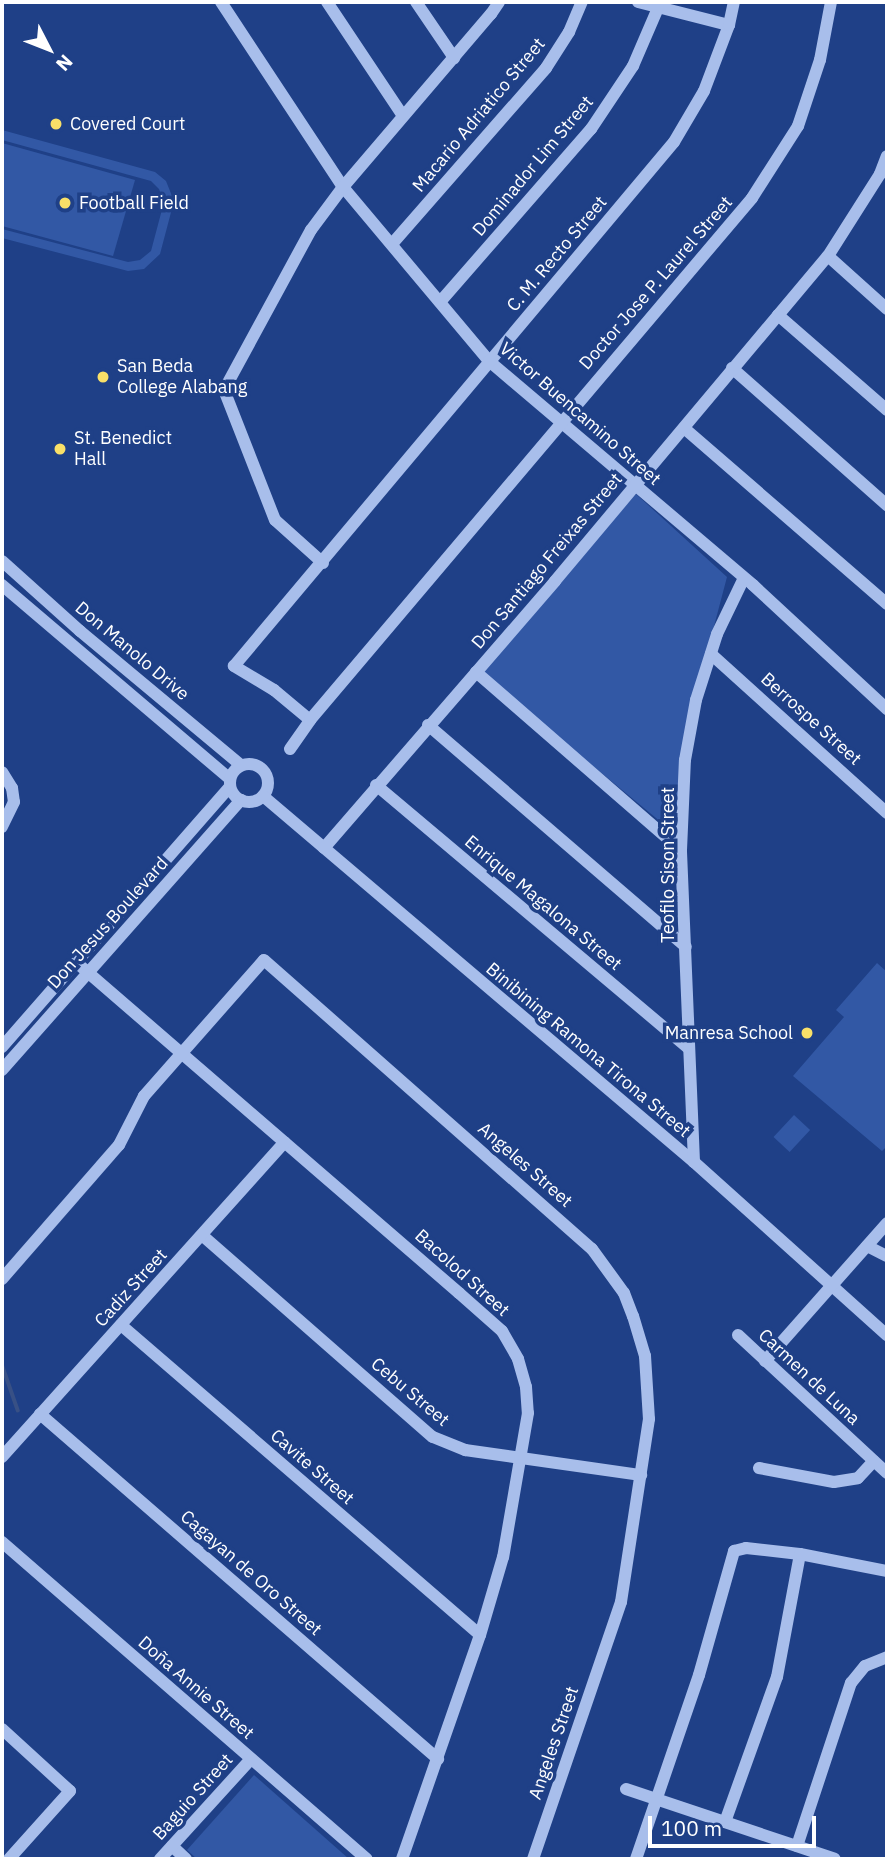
<!DOCTYPE html>
<html>
<head>
<meta charset="utf-8">
<style>
	body { margin:0 }
	#map { position:relative; width:889px; height:1861px; overflow:hidden; background:#1f4087; font-family:"IBM Plex Sans",sans-serif }
	div>[style] { position:absolute }
	.green>* { inset:0; background:#3258a5; transform-origin:0 0 }
	.stream>* { height:3.5px; margin:-1.75px; padding:0 1.75px; transform-origin:1.75px; border-radius:1.75px; background:#385085 }
	.minor>* { height:12px; margin:-6px; padding:0 6px; transform-origin:6px; border-radius:6px; background:#a8beeb }
	.minor>.ring { margin:-6px; padding:0; box-sizing:content-box; background:none; border:12px solid #a8beeb; border-radius:50% }
	.dots>* { width:19px; height:19px; translate:-50% -50%; box-sizing:border-box; border:4px solid #1f4087; border-radius:50% }
	span { translate:-50% -50%; white-space:nowrap; text-align:center; line-height:1.15; -webkit-text-stroke:7px #1f4087; paint-order:stroke }
	.street-label { font-size:18px; color:#fff }
	.poi-label { font-size:18px; color:#fff }
	.left { translate:0 -50%; text-align:left }
	.right { translate:-100% -50%; text-align:right }
	.frame { position:absolute; inset:0; border:4px solid #fff; pointer-events:none }
	.north { position:absolute; left:14px; top:14px; width:70px; height:70px; -webkit-text-stroke:5px #1f4087; paint-order:stroke; rotate:132deg; font-size:19px; font-weight:700; line-height:28px; text-align:center; color:#fff }
	.north::after { content:''; display:block; margin:auto; width:24px; height:32px; background:#fff; clip-path:polygon(50% 0,100% 100%,50% 72%,0 100%) }
	.scale { position:absolute; left:648px; top:1816px; width:168px; height:32px; box-sizing:border-box; border:4px solid #fff; border-top:0; padding-left:9px; font-size:21px; line-height:24px; white-space:nowrap; color:#fff; -webkit-text-stroke:5px #1f4087; paint-order:stroke }
</style>
</head>
<body>
<div id="map">
	<div class="green">
		<i style="clip-path:polygon(2px 130px,155px 172px,166px 181px,174px 201px,160px 254px,144px 269px,128px 271px,2px 238px,2px 229px,128px 262px,140px 260px,151px 251px,164px 202px,159px 189px,151px 181px,2px 140px)"></i>
		<i style="clip-path:polygon(2px 143px,135px 180px,113px 256px,2px 226px)"></i>
		<i style="clip-path:polygon(636px 494px,727px 577px,690px 717px,673px 832px,479px 672px)"></i>
		<i style="clip-path:polygon(877px 963px,887px 972px,887px 1146px,882px 1151px,793px 1076px,844px 1017px,836px 1010px)"></i>
		<i style="left:794px;top:1115px;width:22px;height:30px;rotate:43deg"></i>
		<i style="clip-path:polygon(254px 1775px,349px 1859px,197px 1859px,187px 1850px)"></i>
	</div>
	<div class="stream">
		<i style="left:2px;top:1364px;width:49px;rotate:70.8deg"></i>
	</div>
	<div class="minor">
		<i style="left:221px;top:2px;width:222px;rotate:56.6deg"></i>
		<i style="left:343px;top:187px;width:227px;rotate:50deg"></i>
		<i style="left:489px;top:361px;width:346px;rotate:40.3deg"></i>
		<i style="left:753px;top:585px;width:183px;rotate:42.8deg"></i>
		<i style="left:327px;top:2px;width:137px;rotate:56.3deg"></i>
		<i style="left:416px;top:2px;width:68px;rotate:55.8deg"></i>
		<i style="left:638px;top:2px;width:94px;rotate:14.2deg"></i>
		<i style="left:392px;top:244px;width:234px;rotate:-48.8deg"></i>
		<i style="left:546px;top:68px;width:43px;rotate:-57.4deg"></i>
		<i style="left:569px;top:32px;width:33px;rotate:-67deg"></i>
		<i style="left:828px;top:256px;width:79px;rotate:41.9deg"></i>
		<i style="left:440px;top:302px;width:230px;rotate:-48.9deg"></i>
		<i style="left:591px;top:129px;width:76px;rotate:-56.3deg"></i>
		<i style="left:633px;top:66px;width:63px;rotate:-66.7deg"></i>
		<i style="left:778px;top:315px;width:145px;rotate:41.1deg"></i>
		<i style="left:732px;top:368px;width:207px;rotate:41.5deg"></i>
		<i style="left:684px;top:428px;width:269px;rotate:40.9deg"></i>
		<i style="left:2px;top:561px;width:105px;rotate:41.9deg"></i>
		<i style="left:80px;top:631px;width:209px;rotate:39.8deg"></i>
		<i style="left:323px;top:563px;width:64px;rotate:-138.1deg"></i>
		<i style="left:275px;top:520px;width:140px;rotate:-111.4deg"></i>
		<i style="left:224px;top:390px;width:182px;rotate:-61.5deg"></i>
		<i style="left:311px;top:230px;width:54px;rotate:-53.3deg"></i>
		<i style="left:343px;top:187px;width:228px;rotate:-49.5deg"></i>
		<i style="left:491px;top:14px;width:14px;rotate:-56deg"></i>
		<i style="left:2px;top:585px;width:299px;rotate:40.4deg"></i>
		<i style="left:711px;top:654px;width:237px;rotate:42.1deg"></i>
		<i style="left:476px;top:672px;width:271px;rotate:41deg"></i>
		<i style="left:310px;top:720px;width:47px;rotate:-140.2deg"></i>
		<i style="left:274px;top:690px;width:47px;rotate:-149deg"></i>
		<i style="left:234px;top:666px;width:684px;rotate:-49.98deg"></i>
		<i style="left:674px;top:142px;width:59px;rotate:-59.5deg"></i>
		<i style="left:704px;top:91px;width:71px;rotate:-69.3deg"></i>
		<i style="left:729px;top:25px;width:24px;rotate:-78deg"></i>
		<i style="left:428px;top:725px;width:340px;rotate:40.7deg"></i>
		<i style="left:290px;top:749px;width:35px;rotate:-55deg"></i>
		<i style="left:310px;top:720px;width:684px;rotate:-49.74deg"></i>
		<i style="left:752px;top:198px;width:85px;rotate:-57.4deg"></i>
		<i style="left:798px;top:126px;width:70px;rotate:-71.6deg"></i>
		<i style="left:820px;top:60px;width:59px;rotate:-79.3deg"></i>
		<i class="ring" style="left:230px;top:764px;width:26px;height:26px"></i>
		<i style="left:2px;top:772px;width:19px;rotate:58deg"></i>
		<i style="left:12px;top:788px;width:14px;rotate:82deg"></i>
		<i style="left:14px;top:802px;width:28px;rotate:116deg"></i>
		<i style="left:376px;top:785px;width:408px;rotate:40.1deg"></i>
		<i style="left:263px;top:796px;width:565px;rotate:40.34deg"></i>
		<i style="left:694px;top:1162px;width:259px;rotate:41.9deg"></i>
		<i style="left:324px;top:848px;width:353px;rotate:-49.1deg"></i>
		<i style="left:555px;top:581px;width:424px;rotate:-50deg"></i>
		<i style="left:828px;top:256px;width:97px;rotate:-57.6deg"></i>
		<i style="left:880px;top:174px;width:19px;rotate:-69deg"></i>
		<i style="left:77px;top:963px;width:505px;rotate:40.82deg"></i>
		<i style="left:459px;top:1293px;width:57px;rotate:41.5deg"></i>
		<i style="left:502px;top:1331px;width:32px;rotate:60deg"></i>
		<i style="left:518px;top:1359px;width:29px;rotate:74deg"></i>
		<i style="left:526px;top:1387px;width:26px;rotate:86deg"></i>
		<i style="left:528px;top:1413px;width:146px;rotate:99.8deg"></i>
		<i style="left:503px;top:1557px;width:81px;rotate:106.4deg"></i>
		<i style="left:480px;top:1635px;width:237px;rotate:109.2deg"></i>
		<i style="left:2px;top:1047px;width:346px;rotate:-48.8deg"></i>
		<i style="left:2px;top:1070px;width:361px;rotate:-48.5deg"></i>
		<i style="left:694px;top:1162px;width:312px;rotate:-92.4deg"></i>
		<i style="left:681px;top:850px;width:90px;rotate:-87.5deg"></i>
		<i style="left:685px;top:760px;width:61px;rotate:-79.6deg"></i>
		<i style="left:696px;top:700px;width:69px;rotate:-72.3deg"></i>
		<i style="left:717px;top:634px;width:62px;rotate:-64.3deg"></i>
		<i style="left:203px;top:1236px;width:305px;rotate:41.2deg"></i>
		<i style="left:433px;top:1437px;width:35px;rotate:22deg"></i>
		<i style="left:465px;top:1450px;width:178px;rotate:8.1deg"></i>
		<i style="left:867px;top:1246px;width:22px;rotate:27deg"></i>
		<i style="left:2px;top:1279px;width:178px;rotate:-48.9deg"></i>
		<i style="left:119px;top:1145px;width:55px;rotate:-63deg"></i>
		<i style="left:144px;top:1096px;width:181px;rotate:-48.6deg"></i>
		<i style="left:264px;top:960px;width:437px;rotate:41.4deg"></i>
		<i style="left:592px;top:1249px;width:54px;rotate:54deg"></i>
		<i style="left:624px;top:1293px;width:25px;rotate:69deg"></i>
		<i style="left:633px;top:1316px;width:42px;rotate:73.3deg"></i>
		<i style="left:645px;top:1356px;width:63px;rotate:86.4deg"></i>
		<i style="left:649px;top:1419px;width:185px;rotate:98.7deg"></i>
		<i style="left:621px;top:1602px;width:272px;rotate:108.9deg"></i>
		<i style="left:121px;top:1325px;width:474px;rotate:40.8deg"></i>
		<i style="left:738px;top:1335px;width:203px;rotate:42.8deg"></i>
		<i style="left:765px;top:1361px;width:184px;rotate:-48.5deg"></i>
		<i style="left:40px;top:1414px;width:527px;rotate:40.92deg"></i>
		<i style="left:2px;top:1457px;width:423px;rotate:-48.1deg"></i>
		<i style="left:759px;top:1468px;width:76px;rotate:10.6deg"></i>
		<i style="left:834px;top:1482px;width:24px;rotate:-9deg"></i>
		<i style="left:858px;top:1478px;width:23px;rotate:-47deg"></i>
		<i style="left:2px;top:1542px;width:483px;rotate:41deg"></i>
		<i style="left:2px;top:1729px;width:92px;rotate:42.4deg"></i>
		<i style="left:70px;top:1791px;width:91px;rotate:131.9deg"></i>
		<i style="left:626px;top:1789px;width:220px;rotate:18.5deg"></i>
		<i style="left:725px;top:1822px;width:154px;rotate:-70.3deg"></i>
		<i style="left:777px;top:1677px;width:125px;rotate:-79.4deg"></i>
		<i style="left:172px;top:1846px;width:19px;rotate:43deg"></i>
		<i style="left:797px;top:1846px;width:172px;rotate:-71.7deg"></i>
		<i style="left:851px;top:1683px;width:22px;rotate:-51deg"></i>
		<i style="left:865px;top:1666px;width:24px;rotate:-22deg"></i>
		<i style="left:160px;top:1859px;width:135px;rotate:-47.7deg"></i>
		<i style="left:636px;top:1859px;width:194px;rotate:-71.1deg"></i>
		<i style="left:699px;top:1675px;width:129px;rotate:-74.2deg"></i>
		<i style="left:734px;top:1551px;width:12px;rotate:-14deg"></i>
		<i style="left:746px;top:1548px;width:54px;rotate:6.3deg"></i>
		<i style="left:800px;top:1554px;width:89px;rotate:11.1deg"></i>
	</div>
	<div class="dots">
		<i style="left:56px;top:124px;background:#f9e068"></i>
		<i style="left:65px;top:203px;background:#f9e068"></i>
		<i style="left:103px;top:377px;background:#f9e068"></i>
		<i style="left:60px;top:449px;background:#f9e068"></i>
		<i style="left:807px;top:1033px;background:#f9e068"></i>
	</div>
	<div class="street-label">
		<span style="left:479px;top:115px;rotate:-50deg">Macario Adriatico Street</span>
		<span style="left:533px;top:166px;rotate:-50deg">Dominador Lim Street</span>
		<span style="left:557px;top:254px;rotate:-50deg">C. M. Recto Street</span>
		<span style="left:656px;top:283px;rotate:-49deg">Doctor Jose P. Laurel Street</span>
		<span style="left:580px;top:414px;rotate:41deg">Victor Buencamino Street</span>
		<span style="left:547px;top:561px;rotate:-50deg">Don Santiago Freixas Street</span>
		<span style="left:132px;top:651px;rotate:40deg">Don Manolo Drive</span>
		<span style="left:811px;top:719px;rotate:42deg">Berrospe Street</span>
		<span style="left:668px;top:865px;rotate:-90deg">Teofilo Sison Street</span>
		<span style="left:543px;top:903px;rotate:40deg">Enrique Magalona Street</span>
		<span style="left:108px;top:923px;rotate:-48deg">Don Jesus Boulevard</span>
		<span style="left:588px;top:1050px;rotate:40deg">Binibining Ramona Tirona Street</span>
		<span style="left:525px;top:1165px;rotate:41deg">Angeles Street</span>
		<span style="left:462px;top:1273px;rotate:42deg">Bacolod Street</span>
		<span style="left:131px;top:1288px;rotate:-48deg">Cadiz Street</span>
		<span style="left:809px;top:1377px;rotate:43deg">Carmen de Luna</span>
		<span style="left:410px;top:1392px;rotate:40deg">Cebu Street</span>
		<span style="left:312px;top:1467px;rotate:41deg">Cavite Street</span>
		<span style="left:251px;top:1573px;rotate:41deg">Cagayan de Oro Street</span>
		<span style="left:196px;top:1688px;rotate:41deg">Doña Annie Street</span>
		<span style="left:554px;top:1743px;rotate:-71deg">Angeles Street</span>
		<span style="left:193px;top:1797px;rotate:-48deg">Baguio Street</span>
	</div>
	<div class="poi-label">
		<span class="left" style="left:70px;top:124px">Covered Court</span>
		<span class="left" style="left:79px;top:203px">Football Field</span>
		<span class="left" style="left:117px;top:377px">San Beda<br>College Alabang</span>
		<span class="left" style="left:74px;top:449px">St. Benedict<br>Hall</span>
		<span class="right" style="left:793px;top:1033px">Manresa School</span>
	</div>
	<div class="frame"></div>
	<div class="north">N</div>
	<div class="scale">100 m</div>
</div>
</body>
</html>
